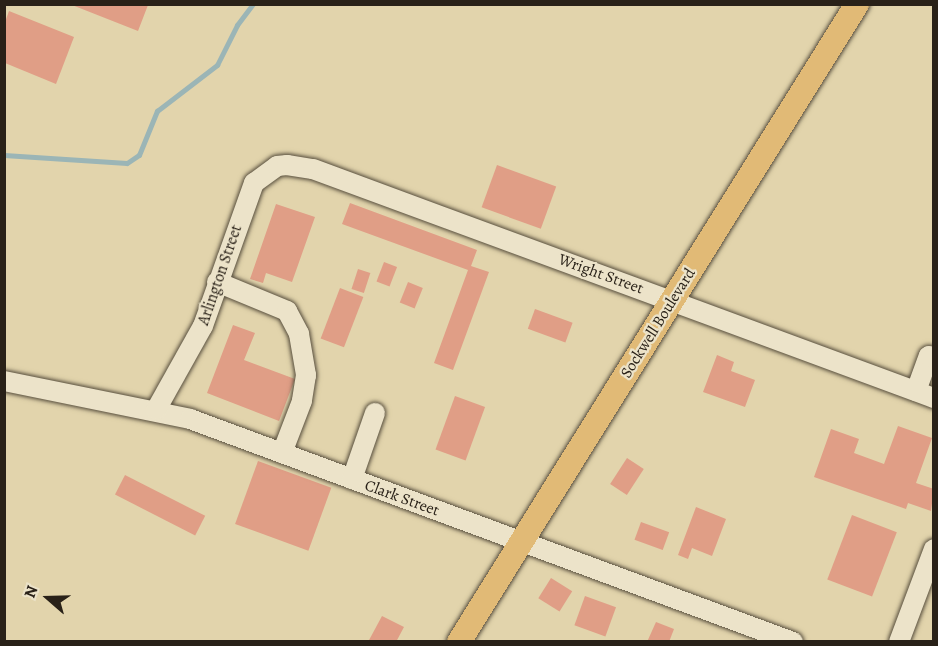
<!DOCTYPE html>
<html>
<head>
<meta charset="utf-8">
<style>
	body { margin:0 }
	#map { position:relative; width:938px; height:646px; overflow:hidden; background:#e2d4ac; font-family:Alegreya,serif }
	div>[style] { position:absolute }
	.stream>* { height:5px; margin:-2.5px; padding:0 2.5px; transform-origin:2.5px; border-radius:2.5px; background:#9bb5b6 }
	.building>* { inset:0; background:#e09e86; transform-origin:0 0 }
	.roads { filter:drop-shadow(0 0 2px #574e3d) drop-shadow(0 0 2px #574e3d) }
	.minor>* { height:20px; margin:-10px; padding:0 10px; transform-origin:10px; border-radius:10px; background:#ece3c9 }
	.major>* { height:24px; margin:-12px; padding:0 12px; transform-origin:12px; border-radius:12px; background:#e1ba76 }
	span { translate:-50% -50%; white-space:nowrap; text-align:center; line-height:1.15; -webkit-text-stroke:4.5px #ece3c9; paint-order:stroke }
	.street-label { font-size:16px; color:#292118 }
	.frame { position:absolute; inset:0; border:6px solid #292118; pointer-events:none }
	.north { position:absolute; left:18px; top:568px; width:60px; height:60px; -webkit-text-stroke:4px #ece3c9; paint-order:stroke; rotate:290deg; font-size:16px; font-weight:700; line-height:24px; text-align:center; color:#292118 }
	.north::after { content:''; display:block; margin:auto; width:21px; height:27px; background:#292118; clip-path:polygon(50% 0,100% 100%,50% 72%,0 100%) }
</style>
</head>
<body>
<div id="map">
	<div class="stream">
		<i style="left:4px;top:155px;width:123px;rotate:3.7deg"></i>
		<i style="left:127px;top:163px;width:14px;rotate:-34deg"></i>
		<i style="left:139px;top:155px;width:48px;rotate:-67.8deg"></i>
		<i style="left:157px;top:111px;width:76px;rotate:-37.5deg"></i>
		<i style="left:217px;top:65px;width:45px;rotate:-63.4deg"></i>
		<i style="left:237px;top:25px;width:26px;rotate:-53deg"></i>
	</div>
	<div class="building">
		<i style="clip-path:polygon(156px 4px,148px 5px,138px 31px,72px 5px)"></i>
		<i style="clip-path:polygon(9px 11px,74px 37px,56px 84px,5px 63px,5px 22px)"></i>
		<i style="left:497px;top:165px;width:63px;height:45px;rotate:20deg"></i>
		<i style="clip-path:polygon(350px 203px,477px 250px,471px 266px,489px 272px,453px 370px,434px 363px,468px 270px,342px 224px)"></i>
		<i style="clip-path:polygon(276px 204px,315px 217px,292px 282px,266px 273px,263px 283px,250px 279px)"></i>
		<i style="left:384px;top:262px;width:14px;height:21px;rotate:21deg"></i>
		<i style="left:358px;top:269px;width:13px;height:21px;rotate:18deg"></i>
		<i style="left:408px;top:282px;width:16px;height:22px;rotate:22deg"></i>
		<i style="left:340px;top:288px;width:25px;height:54px;rotate:21deg"></i>
		<i style="left:535px;top:309px;width:40px;height:21px;rotate:20deg"></i>
		<i style="clip-path:polygon(233px 325px,255px 333px,244px 360px,295px 379px,279px 421px,207px 393px)"></i>
		<i style="clip-path:polygon(717px 355px,734px 362px,731px 371px,755px 380px,745px 407px,703px 392px)"></i>
		<i style="left:455px;top:396px;width:32px;height:57px;rotate:20deg"></i>
		<i style="clip-path:polygon(898px 426px,932px 438px,916px 483px,934px 489px,931px 511px,908px 503px,906px 509px,814px 477px,831px 429px,859px 439px,854px 453px,884px 464px)"></i>
		<i style="left:627px;top:458px;width:20px;height:31px;rotate:33deg"></i>
		<i style="left:258px;top:461px;width:78px;height:67px;rotate:20deg"></i>
		<i style="left:125px;top:475px;width:90px;height:22px;rotate:27deg"></i>
		<i style="clip-path:polygon(696px 507px,726px 519px,712px 556px,692px 548px,688px 559px,678px 555px)"></i>
		<i style="left:852px;top:515px;width:48px;height:69px;rotate:21deg"></i>
		<i style="left:641px;top:522px;width:30px;height:19px;rotate:20deg"></i>
		<i style="left:551px;top:578px;width:25px;height:24px;rotate:32deg"></i>
		<i style="left:585px;top:596px;width:33px;height:31px;rotate:20deg"></i>
		<i style="clip-path:polygon(382px 616px,404px 627px,396px 642px,368px 642px)"></i>
		<i style="clip-path:polygon(656px 622px,674px 629px,669px 642px,647px 642px)"></i>
	</div>
	<div class="roads">
		<div class="minor">
			<i style="left:217px;top:282px;width:76px;rotate:22.5deg"></i>
			<i style="left:287px;top:311px;width:26px;rotate:62deg"></i>
			<i style="left:299px;top:334px;width:42px;rotate:80.3deg"></i>
			<i style="left:306px;top:375px;width:26px;rotate:99deg"></i>
			<i style="left:302px;top:401px;width:56px;rotate:111deg"></i>
			<i style="left:4px;top:381px;width:190px;rotate:11.5deg"></i>
			<i style="left:190px;top:419px;width:643px;rotate:20.3deg"></i>
			<i style="left:916px;top:391px;width:37px;rotate:-70deg"></i>
			<i style="left:929px;top:356px;width:5px;rotate:22deg"></i>
			<i style="left:156px;top:410px;width:96px;rotate:-60.8deg"></i>
			<i style="left:203px;top:326px;width:152px;rotate:-70.4deg"></i>
			<i style="left:254px;top:183px;width:29px;rotate:-36deg"></i>
			<i style="left:277px;top:166px;width:10px;rotate:-6deg"></i>
			<i style="left:287px;top:165px;width:26px;rotate:9deg"></i>
			<i style="left:313px;top:169px;width:662px;rotate:20.24deg"></i>
			<i style="left:352px;top:479px;width:70px;rotate:-70.8deg"></i>
			<i style="left:899px;top:642px;width:99px;rotate:-69.4deg"></i>
		</div>
		<div class="major">
			<i style="left:459px;top:642px;width:752px;rotate:-58.04deg"></i>
		</div>
	</div>
	<div class="street-label">
		<span style="left:601px;top:274px;rotate:20deg">Wright Street</span>
		<span style="left:220px;top:275px;rotate:-71deg">Arlington Street</span>
		<span style="left:658px;top:323px;rotate:-58deg">Sockwell Boulevard</span>
		<span style="left:402px;top:498px;rotate:20deg">Clark Street</span>
	</div>
	<div class="frame"></div>
	<div class="north">N</div>
</div>
</body>
</html>
